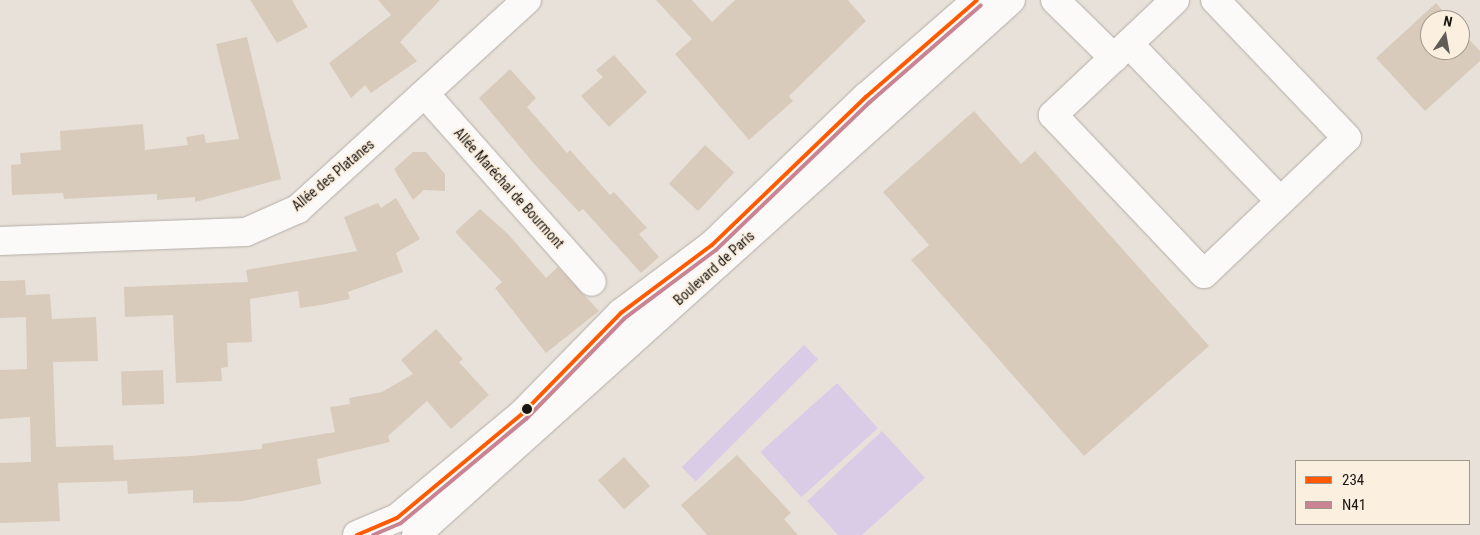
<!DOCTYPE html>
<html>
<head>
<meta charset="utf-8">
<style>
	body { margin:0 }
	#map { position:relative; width:1480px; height:535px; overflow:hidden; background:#e8e1d9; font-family:"Roboto Condensed",sans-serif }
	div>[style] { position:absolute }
	.green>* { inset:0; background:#dacce7; transform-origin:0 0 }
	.building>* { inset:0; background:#d9cbbb; transform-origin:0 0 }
	.roads { filter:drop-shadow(0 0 1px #b3ada8) drop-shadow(0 0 1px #b3ada8) }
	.minor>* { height:28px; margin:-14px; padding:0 14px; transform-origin:14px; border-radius:14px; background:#fcfaf9 }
	.bus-1>* { height:4px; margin:-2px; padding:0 2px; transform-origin:2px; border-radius:2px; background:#ff5a00 }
	.bus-2>* { height:4px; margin:-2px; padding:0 2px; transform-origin:2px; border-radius:2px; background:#c98392 }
	.dots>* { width:14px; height:14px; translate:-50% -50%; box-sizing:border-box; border:2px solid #fbefe0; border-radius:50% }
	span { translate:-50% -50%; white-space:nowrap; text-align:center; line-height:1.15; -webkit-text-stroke:4px #fbefe0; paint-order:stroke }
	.street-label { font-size:14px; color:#191510 }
	.legend { position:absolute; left:1295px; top:460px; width:175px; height:65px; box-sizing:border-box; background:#fbefe0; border:1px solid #a1988d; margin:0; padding:6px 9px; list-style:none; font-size:15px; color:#191510 }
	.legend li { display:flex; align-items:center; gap:10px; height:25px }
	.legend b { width:25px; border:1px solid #a1988d }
	.north { position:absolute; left:1420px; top:10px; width:50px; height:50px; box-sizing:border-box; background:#fbefe0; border:1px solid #a1988d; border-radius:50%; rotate:12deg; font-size:14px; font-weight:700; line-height:20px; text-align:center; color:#191510 }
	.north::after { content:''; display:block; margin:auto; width:18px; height:22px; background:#615c56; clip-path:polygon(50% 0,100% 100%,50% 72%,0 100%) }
</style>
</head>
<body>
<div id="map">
	<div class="green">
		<i style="left:804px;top:345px;width:20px;height:173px;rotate:45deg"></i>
		<i style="left:837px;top:383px;width:61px;height:103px;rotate:48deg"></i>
		<i style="clip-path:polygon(882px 431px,925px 478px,862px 535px,838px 535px,807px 501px)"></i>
	</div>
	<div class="building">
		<i style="clip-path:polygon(250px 0,292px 0,308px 27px,277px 43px)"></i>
		<i style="clip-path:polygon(378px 0,440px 0,400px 42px,417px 61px,371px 93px,365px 85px,351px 98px,329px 63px,391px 15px)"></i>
		<i style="clip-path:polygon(656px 0,692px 0,712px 22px,735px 0,848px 0,866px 21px,789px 96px,793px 101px,749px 140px,675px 54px,692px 39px)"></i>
		<i style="clip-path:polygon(1436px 3px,1451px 20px,1430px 20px,1430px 50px,1460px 50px,1460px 30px,1480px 51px,1480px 61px,1425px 111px,1376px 58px)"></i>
		<i style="clip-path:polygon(247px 37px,281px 179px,195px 202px,195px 197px,157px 200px,157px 194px,64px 199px,63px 193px,12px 195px,11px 165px,21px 164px,20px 153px,61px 150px,60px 131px,143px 124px,145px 150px,188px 145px,186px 137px,204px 134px,206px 143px,239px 139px,216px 44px)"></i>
		<i style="clip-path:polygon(614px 55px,647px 92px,609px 127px,581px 96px,603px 77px,596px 70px)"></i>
		<i style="clip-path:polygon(510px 69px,536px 98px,527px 107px,567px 153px,570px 150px,610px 195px,614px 192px,647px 228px,639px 234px,659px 257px,641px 273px,583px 209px,579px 212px,536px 166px,479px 98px)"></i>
		<i style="clip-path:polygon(974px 111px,1021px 164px,1035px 151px,1209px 346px,1084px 456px,911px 260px,929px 245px,883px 192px)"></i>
		<i style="left:705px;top:145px;width:40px;height:53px;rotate:43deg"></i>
		<i style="clip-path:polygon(413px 152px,426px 152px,445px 174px,445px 191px,424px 190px,413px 200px,394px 169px)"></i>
		<i style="clip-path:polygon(396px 198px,420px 239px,396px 253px,403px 272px,348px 292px,350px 299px,326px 304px,300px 308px,298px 291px,250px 299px,252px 342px,227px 343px,228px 367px,221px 368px,222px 381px,176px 383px,173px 315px,125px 317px,124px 287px,248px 282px,246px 270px,357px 251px,344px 217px,378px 203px,381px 208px)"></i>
		<i style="clip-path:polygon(480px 209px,508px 234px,546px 278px,558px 267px,599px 311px,546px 353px,495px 288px,502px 282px,455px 232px)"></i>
		<i style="clip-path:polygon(25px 280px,26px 295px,50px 294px,52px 319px,96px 317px,98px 361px,53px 362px,56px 447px,113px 445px,114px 460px,191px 456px,262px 449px,262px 444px,335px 432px,330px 407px,350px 404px,349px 398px,382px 392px,413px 374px,401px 360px,436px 329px,463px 359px,459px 362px,489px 395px,451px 429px,427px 401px,388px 436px,390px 442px,317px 459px,321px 484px,243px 501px,193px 503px,193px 490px,128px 494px,127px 481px,58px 483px,60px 521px,0 523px,0 463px,31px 462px,30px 417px,0 419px,0 370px,27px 369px,26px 317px,0 318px,0 281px)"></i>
		<i style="left:163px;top:370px;width:34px;height:42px;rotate:88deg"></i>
		<i style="clip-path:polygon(737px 455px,791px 513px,784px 519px,798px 535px,707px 535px,681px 505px)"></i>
		<i style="left:624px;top:457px;width:39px;height:35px;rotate:48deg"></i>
	</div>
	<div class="roads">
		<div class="minor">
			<i style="left:1055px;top:0;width:83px;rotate:44.5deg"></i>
			<i style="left:1175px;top:0;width:168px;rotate:136.7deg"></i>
			<i style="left:1053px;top:115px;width:219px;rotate:46.5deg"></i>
			<i style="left:1204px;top:274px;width:197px;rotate:-43.6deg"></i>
			<i style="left:1347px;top:138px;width:191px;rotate:-133.7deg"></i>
			<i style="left:1129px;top:44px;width:218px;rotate:46.1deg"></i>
			<i style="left:425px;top:94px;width:251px;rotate:48.4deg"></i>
			<i style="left:0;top:241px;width:246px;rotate:-2.1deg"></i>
			<i style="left:246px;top:232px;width:57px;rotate:-23.9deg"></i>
			<i style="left:298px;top:209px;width:310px;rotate:-42.4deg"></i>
			<i style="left:357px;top:535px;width:43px;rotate:-23deg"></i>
			<i style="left:397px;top:518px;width:163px;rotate:-39.8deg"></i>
			<i style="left:522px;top:414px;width:141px;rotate:-45.6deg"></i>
			<i style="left:621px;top:313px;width:114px;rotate:-36.8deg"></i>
			<i style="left:712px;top:245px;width:214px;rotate:-43.9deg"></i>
			<i style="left:866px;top:97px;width:147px;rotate:-41.1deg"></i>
			<i style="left:416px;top:535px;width:800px;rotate:-41.96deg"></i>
		</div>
	</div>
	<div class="bus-1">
		<i style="left:357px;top:535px;width:43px;rotate:-23deg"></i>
		<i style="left:397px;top:518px;width:163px;rotate:-39.8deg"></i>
		<i style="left:522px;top:414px;width:141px;rotate:-45.6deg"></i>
		<i style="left:621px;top:313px;width:114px;rotate:-36.8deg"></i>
		<i style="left:712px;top:245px;width:214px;rotate:-43.9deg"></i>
		<i style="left:866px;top:97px;width:147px;rotate:-41.1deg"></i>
	</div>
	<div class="bus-2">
		<i style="left:373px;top:535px;width:30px;rotate:-23deg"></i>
		<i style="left:401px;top:523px;width:163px;rotate:-39.8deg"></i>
		<i style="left:526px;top:419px;width:141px;rotate:-45.6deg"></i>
		<i style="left:625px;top:318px;width:114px;rotate:-36.8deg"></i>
		<i style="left:716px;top:250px;width:214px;rotate:-43.9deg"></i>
		<i style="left:870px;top:102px;width:147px;rotate:-41.1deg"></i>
	</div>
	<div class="dots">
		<i style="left:527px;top:409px;background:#191510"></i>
	</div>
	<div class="street-label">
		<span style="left:333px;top:175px;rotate:-40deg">Allée des Platanes</span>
		<span style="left:509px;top:188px;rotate:48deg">Allée Maréchal de Bourmont</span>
		<span style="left:714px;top:268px;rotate:-42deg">Boulevard de Paris</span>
	</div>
	<ul class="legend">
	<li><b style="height:6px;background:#ff5a00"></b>234</li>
	<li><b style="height:6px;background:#c98392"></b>N41</li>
	</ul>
	<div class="north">N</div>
</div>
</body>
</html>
